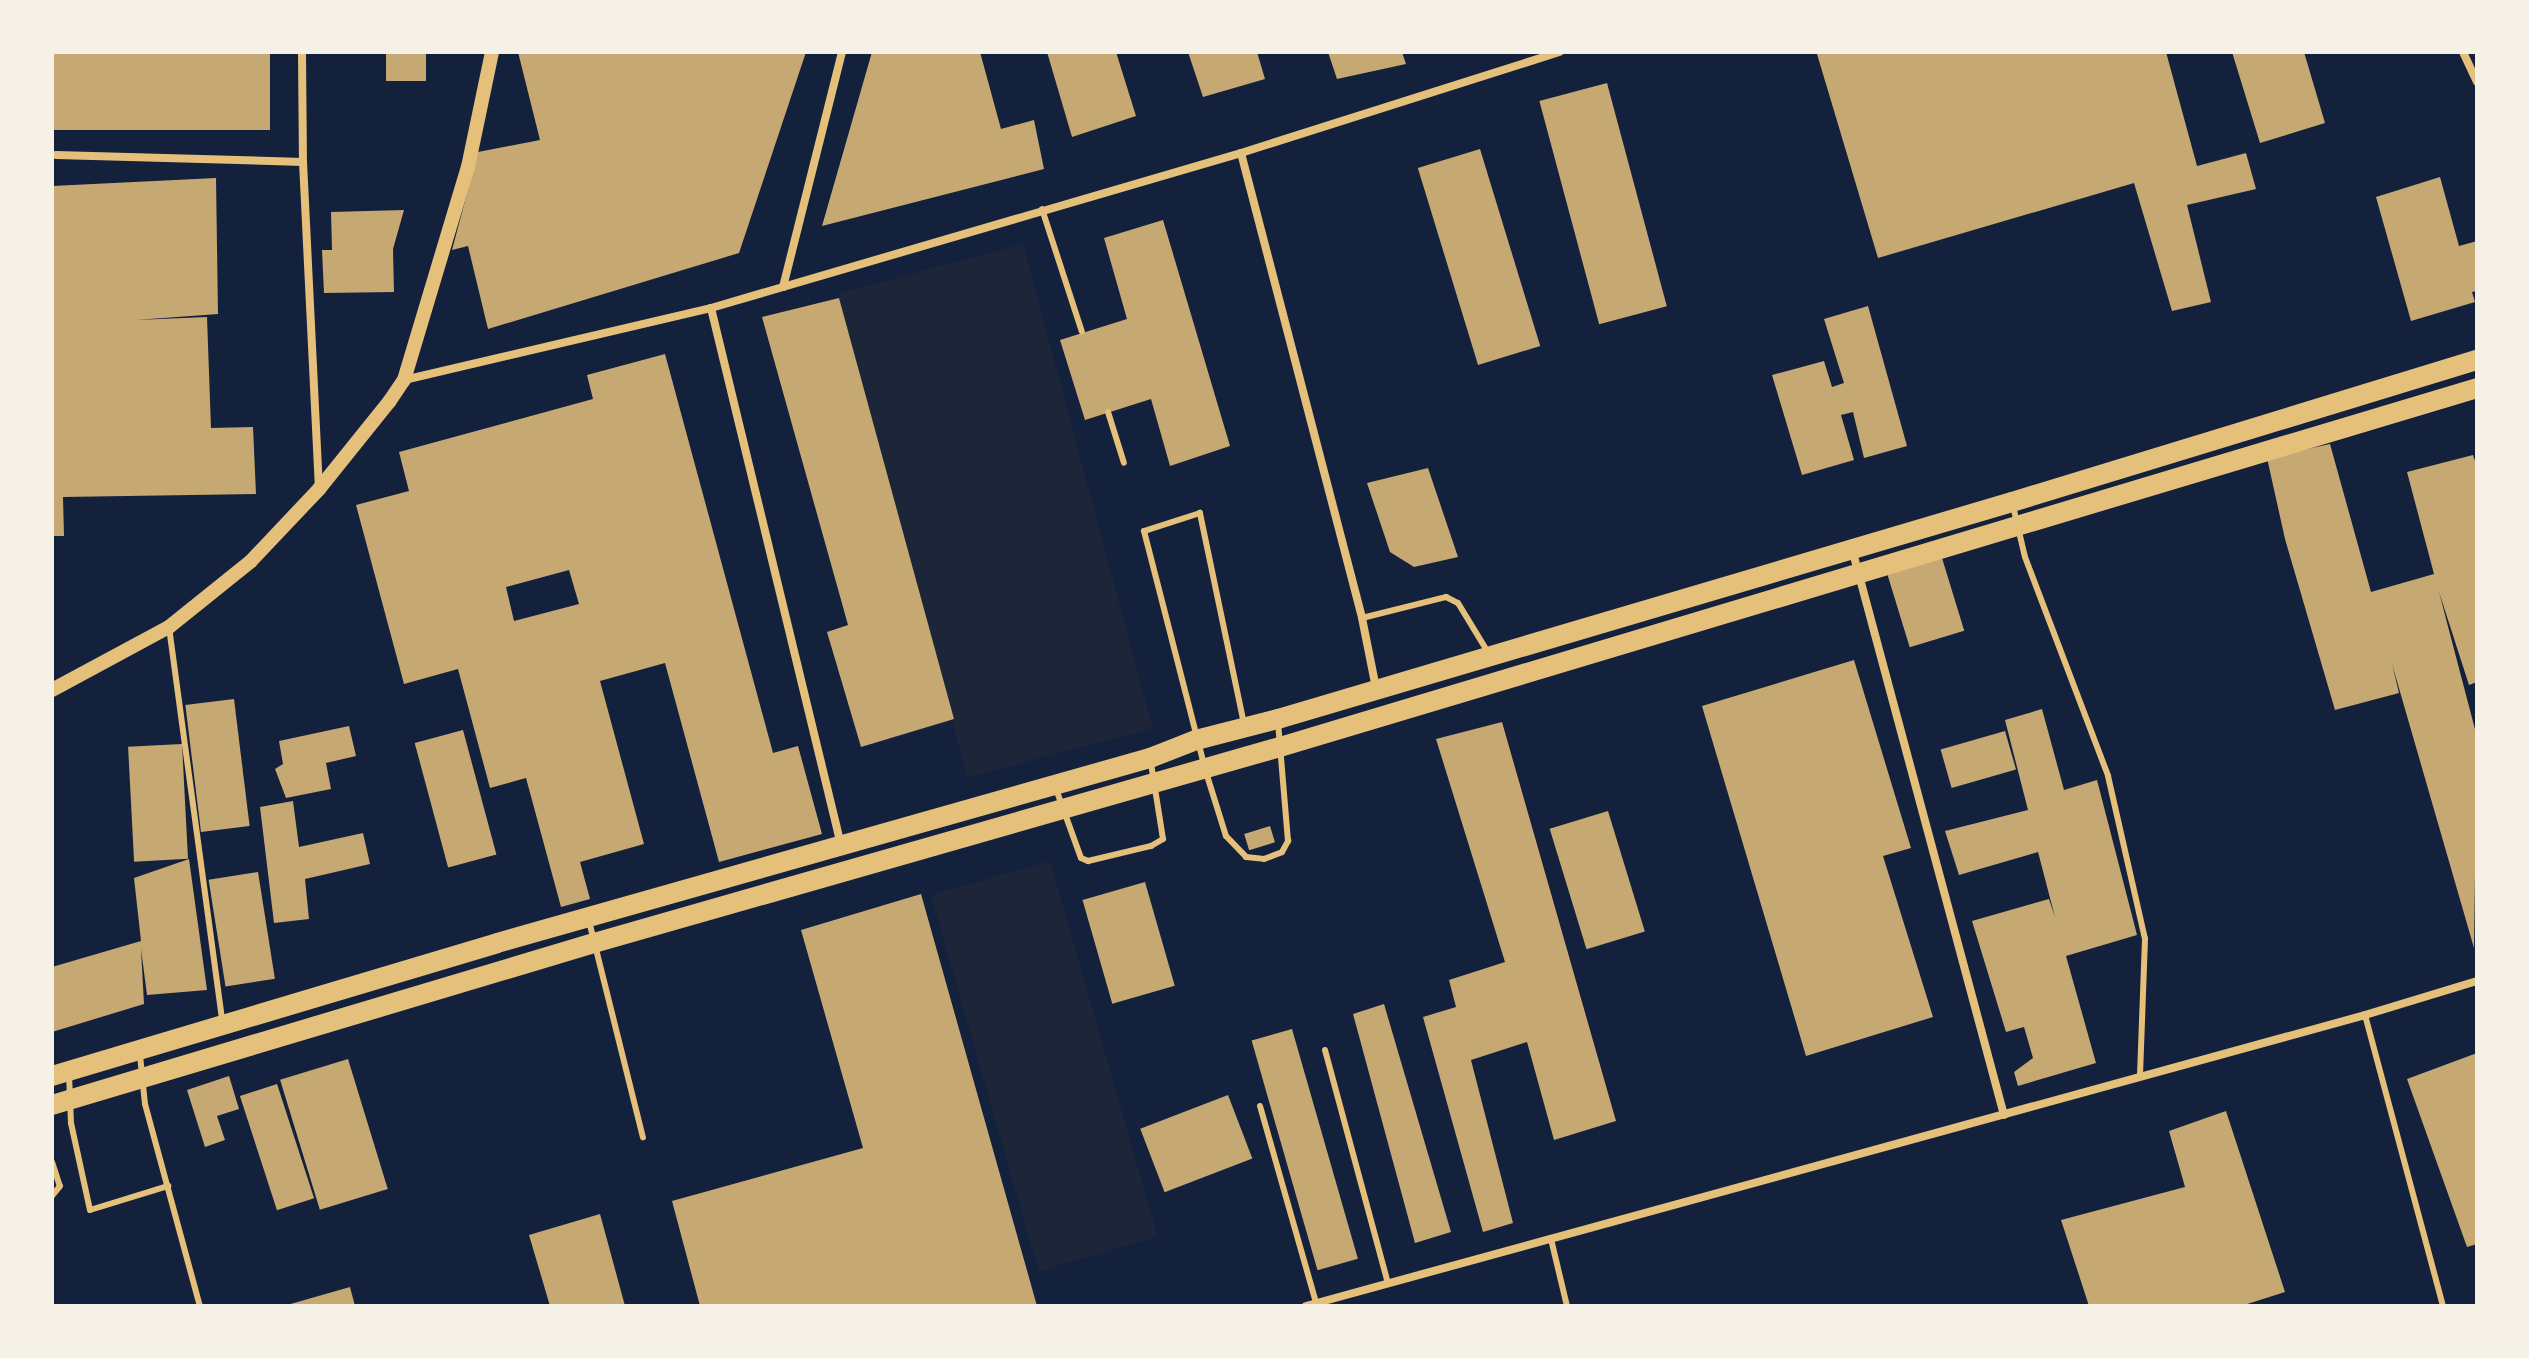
<!DOCTYPE html>
<html>
<head>
<meta charset="utf-8">
<style>
	body { margin:0 }
	#map { position:relative; width:2529px; height:1358px; overflow:hidden; background:#14213d; font-family:Commissioner,sans-serif }
	div>[style] { position:absolute }
	.green>* { inset:0; background:#1d2539; transform-origin:0 0 }
	.building>* { inset:0; background:#c6a872; transform-origin:0 0 }
	.service>* { height:6px; margin:-3px; padding:0 3px; transform-origin:3px; border-radius:3px; background:#e5c07b }
	.minor>* { height:8px; margin:-4px; padding:0 4px; transform-origin:4px; border-radius:4px; background:#e5c07b }
	.tertiary>* { height:14px; margin:-7px; padding:0 7px; transform-origin:7px; border-radius:7px; background:#e5c07b }
	.primary>* { height:20px; margin:-10px; padding:0 10px; transform-origin:10px; border-radius:10px; background:#e5c07b }
	span { translate:-50% -50%; white-space:nowrap; text-align:center; line-height:1.15; -webkit-text-stroke:8px #f6f1e7; paint-order:stroke }
	.frame { position:absolute; inset:0; border:54px solid #f6f1e7; pointer-events:none }
</style>
</head>
<body>
<div id="map">
	<div class="green">
		<i style="left:1023px;top:244px;width:501px;height:192px;rotate:75deg"></i>
		<i style="left:1050px;top:861px;width:391px;height:124px;rotate:74deg"></i>
	</div>
	<div class="building">
		<i style="left:52px;top:52px;width:218px;height:78px"></i>
		<i style="left:386px;top:52px;width:40px;height:29px"></i>
		<i style="clip-path:polygon(518px 52px,806px 52px,739px 253px,488px 329px,468px 246px,452px 250px,478px 152px,540px 140px)"></i>
		<i style="clip-path:polygon(872px 52px,980px 52px,1001px 129px,1034px 120px,1044px 169px,822px 226px)"></i>
		<i style="clip-path:polygon(1047px 52px,1116px 52px,1136px 116px,1072px 137px)"></i>
		<i style="clip-path:polygon(1188px 52px,1257px 52px,1265px 79px,1203px 97px)"></i>
		<i style="clip-path:polygon(1328px 52px,1402px 52px,1406px 64px,1337px 79px)"></i>
		<i style="clip-path:polygon(1825px 52px,2166px 52px,2197px 166px,2246px 153px,2256px 189px,2187px 205px,2211px 302px,2172px 311px,2134px 183px,1878px 258px,1817px 54px)"></i>
		<i style="clip-path:polygon(2232px 52px,2304px 52px,2325px 123px,2260px 143px)"></i>
		<i style="left:1607px;top:83px;width:231px;height:70px;rotate:75deg"></i>
		<i style="left:1480px;top:149px;width:206px;height:65px;rotate:73deg"></i>
		<i style="clip-path:polygon(2440px 177px,2459px 246px,2477px 241px,2477px 291px,2472px 292px,2475px 302px,2411px 321px,2376px 197px)"></i>
		<i style="clip-path:polygon(216px 178px,218px 314px,136px 320px,207px 317px,211px 428px,253px 427px,256px 494px,63px 497px,64px 536px,52px 536px,52px 186px)"></i>
		<i style="clip-path:polygon(404px 210px,393px 249px,394px 292px,324px 293px,322px 250px,332px 250px,331px 212px)"></i>
		<i style="clip-path:polygon(1163px 220px,1230px 446px,1170px 466px,1151px 399px,1085px 420px,1060px 340px,1127px 319px,1104px 238px)"></i>
		<i style="clip-path:polygon(839px 298px,954px 719px,861px 747px,827px 632px,848px 625px,762px 317px)"></i>
		<i style="clip-path:polygon(1868px 306px,1907px 446px,1864px 458px,1853px 412px,1841px 415px,1854px 460px,1802px 475px,1772px 375px,1824px 361px,1832px 387px,1844px 383px,1824px 319px)"></i>
		<i style="clip-path:polygon(evenodd,665px 354px,773px 753px,798px 746px,822px 834px,719px 862px,665px 663px,600px 681px,644px 844px,580px 862px,590px 899px,561px 907px,526px 778px,490px 788px,458px 669px,404px 684px,356px 505px,409px 491px,399px 452px,593px 399px,587px 375px,665px 354px,569px 570px,579px 604px,514px 621px,506px 587px,569px 570px)"></i>
		<i style="clip-path:polygon(2330px 444px,2371px 592px,2434px 574px,2407px 472px,2473px 455px,2477px 467px,2477px 682px,2469px 685px,2439px 592px,2477px 737px,2474px 948px,2392px 664px,2399px 693px,2335px 710px,2285px 539px,2267px 458px)"></i>
		<i style="clip-path:polygon(1428px 468px,1458px 557px,1414px 567px,1390px 552px,1367px 483px)"></i>
		<i style="left:1942px;top:558px;width:76px;height:57px;rotate:73deg"></i>
		<i style="clip-path:polygon(1854px 660px,1911px 848px,1883px 856px,1933px 1017px,1806px 1056px,1702px 706px)"></i>
		<i style="left:234px;top:699px;width:128px;height:49px;rotate:83deg"></i>
		<i style="clip-path:polygon(2042px 709px,2064px 790px,2097px 780px,2137px 935px,2066px 956px,2096px 1063px,2018px 1086px,2014px 1072px,2033px 1058px,2024px 1027px,2006px 1032px,1972px 921px,2049px 899px,2055px 917px,2038px 852px,1959px 875px,1945px 831px,2028px 810px,2005px 720px)"></i>
		<i style="clip-path:polygon(1502px 722px,1616px 1121px,1554px 1140px,1527px 1042px,1471px 1060px,1513px 1223px,1483px 1232px,1423px 1017px,1456px 1007px,1449px 980px,1505px 962px,1436px 739px)"></i>
		<i style="clip-path:polygon(349px 726px,356px 756px,326px 763px,331px 789px,286px 798px,275px 769px,283px 764px,279px 741px)"></i>
		<i style="left:463px;top:730px;width:129px;height:50px;rotate:75deg"></i>
		<i style="left:2005px;top:731px;width:40px;height:67px;rotate:74deg"></i>
		<i style="left:182px;top:744px;width:115px;height:54px;rotate:87deg"></i>
		<i style="clip-path:polygon(293px 801px,299px 847px,363px 833px,370px 864px,305px 879px,309px 919px,274px 923px,260px 807px)"></i>
		<i style="left:1608px;top:811px;width:126px;height:61px;rotate:73deg"></i>
		<i style="left:1270px;top:826px;width:17px;height:27px;rotate:73deg"></i>
		<i style="clip-path:polygon(189px 859px,207px 990px,147px 995px,141px 949px,144px 1004px,52px 1032px,52px 967px,141px 941px,134px 878px)"></i>
		<i style="left:258px;top:872px;width:108px;height:50px;rotate:81deg"></i>
		<i style="left:1145px;top:882px;width:108px;height:65px;rotate:74deg"></i>
		<i style="clip-path:polygon(921px 894px,1037px 1306px,700px 1306px,672px 1201px,863px 1148px,801px 930px)"></i>
		<i style="clip-path:polygon(1384px 1004px,1451px 1232px,1415px 1243px,1353px 1014px)"></i>
		<i style="left:1292px;top:1029px;width:239px;height:42px;rotate:74deg"></i>
		<i style="clip-path:polygon(2477px 1053px,2477px 1244px,2467px 1247px,2407px 1079px)"></i>
		<i style="left:348px;top:1059px;width:136px;height:71px;rotate:73deg"></i>
		<i style="clip-path:polygon(229px 1076px,239px 1109px,217px 1116px,225px 1140px,205px 1147px,187px 1090px)"></i>
		<i style="left:277px;top:1084px;width:120px;height:39px;rotate:72deg"></i>
		<i style="left:1228px;top:1095px;width:68px;height:94px;rotate:69deg"></i>
		<i style="clip-path:polygon(2226px 1111px,2285px 1292px,2241px 1306px,2089px 1306px,2061px 1220px,2185px 1187px,2169px 1131px)"></i>
		<i style="clip-path:polygon(600px 1214px,625px 1306px,550px 1306px,529px 1235px)"></i>
		<i style="clip-path:polygon(350px 1287px,355px 1306px,287px 1306px,287px 1305px)"></i>
	</div>
	<div class="service">
		<i style="left:1042px;top:209px;width:129px;rotate:72deg"></i>
		<i style="left:1108px;top:412px;width:53px;rotate:72.6deg"></i>
		<i style="left:2013px;top:506px;width:52px;rotate:76.8deg"></i>
		<i style="left:2025px;top:557px;width:234px;rotate:69.2deg"></i>
		<i style="left:2108px;top:776px;width:167px;rotate:77.2deg"></i>
		<i style="left:2145px;top:939px;width:138px;rotate:92.1deg"></i>
		<i style="left:1362px;top:618px;width:87px;rotate:-14deg"></i>
		<i style="left:1446px;top:597px;width:13px;rotate:27deg"></i>
		<i style="left:1458px;top:603px;width:60px;rotate:58.7deg"></i>
		<i style="left:169px;top:627px;width:397px;rotate:82.3deg"></i>
		<i style="left:1244px;top:724px;width:216px;rotate:-101.8deg"></i>
		<i style="left:1200px;top:513px;width:59px;rotate:162.2deg"></i>
		<i style="left:1144px;top:531px;width:246px;rotate:75.6deg"></i>
		<i style="left:1205px;top:769px;width:70px;rotate:72.6deg"></i>
		<i style="left:1226px;top:836px;width:29px;rotate:46deg"></i>
		<i style="left:1246px;top:857px;width:18px;rotate:6deg"></i>
		<i style="left:1264px;top:859px;width:19px;rotate:-21deg"></i>
		<i style="left:1282px;top:852px;width:13px;rotate:-61deg"></i>
		<i style="left:1288px;top:841px;width:118px;rotate:-94.8deg"></i>
		<i style="left:1056px;top:789px;width:73px;rotate:70.1deg"></i>
		<i style="left:1081px;top:858px;width:8px;rotate:23deg"></i>
		<i style="left:1088px;top:861px;width:65px;rotate:-13.4deg"></i>
		<i style="left:1151px;top:846px;width:14px;rotate:-30deg"></i>
		<i style="left:1163px;top:839px;width:77px;rotate:-99deg"></i>
		<i style="left:589px;top:921px;width:223px;rotate:76deg"></i>
		<i style="left:2365px;top:1015px;width:301px;rotate:75deg"></i>
		<i style="left:1325px;top:1050px;width:242px;rotate:74.9deg"></i>
		<i style="left:140px;top:1055px;width:49px;rotate:84.2deg"></i>
		<i style="left:145px;top:1104px;width:209px;rotate:74.8deg"></i>
		<i style="left:69px;top:1074px;width:49px;rotate:87.7deg"></i>
		<i style="left:71px;top:1123px;width:89px;rotate:77.7deg"></i>
		<i style="left:90px;top:1210px;width:82px;rotate:-17.1deg"></i>
		<i style="left:1260px;top:1106px;width:205px;rotate:74.1deg"></i>
		<i style="left:52px;top:1162px;width:25px;rotate:72deg"></i>
		<i style="left:60px;top:1186px;width:13px;rotate:129deg"></i>
		<i style="left:1551px;top:1239px;width:69px;rotate:76.6deg"></i>
	</div>
	<div class="minor">
		<i style="left:302px;top:52px;width:110px;rotate:89.5deg"></i>
		<i style="left:303px;top:162px;width:325px;rotate:87.2deg"></i>
		<i style="left:2463px;top:52px;width:33px;rotate:65deg"></i>
		<i style="left:1241px;top:153px;width:480px;rotate:75.4deg"></i>
		<i style="left:1362px;top:618px;width:71px;rotate:78.7deg"></i>
		<i style="left:56px;top:155px;width:247px;rotate:1.6deg"></i>
		<i style="left:783px;top:287px;width:242px;rotate:-75.9deg"></i>
		<i style="left:711px;top:308px;width:553px;rotate:76.39deg"></i>
		<i style="left:404px;top:380px;width:315px;rotate:-13.2deg"></i>
		<i style="left:711px;top:308px;width:552px;rotate:-16.3deg"></i>
		<i style="left:1241px;top:153px;width:334px;rotate:-17.6deg"></i>
		<i style="left:1852px;top:549px;width:586px;rotate:74.97deg"></i>
		<i style="left:1306px;top:1306px;width:1098px;rotate:-15.36deg"></i>
		<i style="left:2365px;top:1015px;width:117px;rotate:-16.9deg"></i>
	</div>
	<div class="tertiary">
		<i style="left:52px;top:690px;width:133px;rotate:-28.3deg"></i>
		<i style="left:169px;top:627px;width:105px;rotate:-38.8deg"></i>
		<i style="left:251px;top:561px;width:99px;rotate:-46.6deg"></i>
		<i style="left:319px;top:489px;width:112px;rotate:-51.2deg"></i>
		<i style="left:389px;top:402px;width:27px;rotate:-56deg"></i>
		<i style="left:404px;top:380px;width:222px;rotate:-73.3deg"></i>
		<i style="left:468px;top:167px;width:117px;rotate:-78.2deg"></i>
	</div>
	<div class="primary">
		<i style="left:52px;top:1076px;width:464px;rotate:-16.6deg"></i>
		<i style="left:497px;top:943px;width:679px;rotate:-15.82deg"></i>
		<i style="left:1150px;top:758px;width:49px;rotate:-21.4deg"></i>
		<i style="left:1196px;top:740px;width:85px;rotate:-14.4deg"></i>
		<i style="left:1278px;top:719px;width:765px;rotate:-16.47deg"></i>
		<i style="left:2012px;top:502px;width:486px;rotate:-17deg"></i>
		<i style="left:52px;top:1105px;width:566px;rotate:-16.64deg"></i>
		<i style="left:594px;top:943px;width:713px;rotate:-15.95deg"></i>
		<i style="left:1280px;top:747px;width:1250px;rotate:-16.69deg"></i>
	</div>
	<div class="frame"></div>
</div>
</body>
</html>
